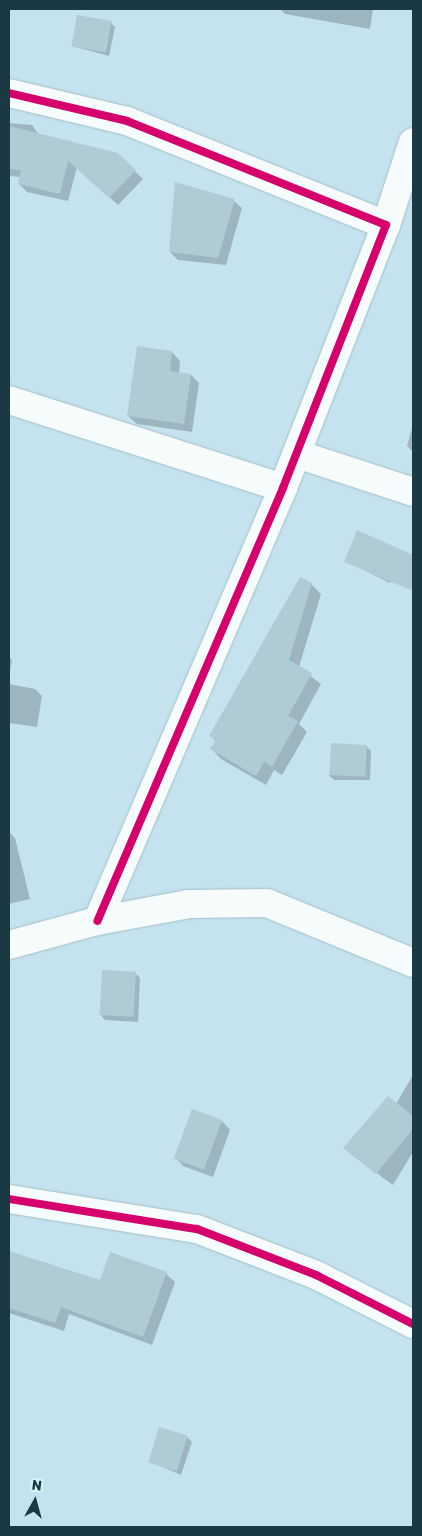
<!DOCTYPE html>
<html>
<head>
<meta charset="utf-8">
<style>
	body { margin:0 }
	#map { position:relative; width:422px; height:1536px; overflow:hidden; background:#c5e3ee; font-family:Rubik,sans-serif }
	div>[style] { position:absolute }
	.shadow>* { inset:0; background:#0003 }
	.building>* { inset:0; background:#b0cbd4; transform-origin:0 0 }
	.roads { filter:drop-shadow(0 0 1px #a4c0c9) drop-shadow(0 0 1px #a4c0c9) }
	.minor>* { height:28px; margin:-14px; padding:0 14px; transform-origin:14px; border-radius:14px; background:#f6fbfc }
	.cycleway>* { height:8px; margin:-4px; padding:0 4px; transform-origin:4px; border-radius:4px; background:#d6006c }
	span { translate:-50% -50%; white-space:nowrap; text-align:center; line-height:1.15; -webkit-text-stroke:4.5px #d9f4fd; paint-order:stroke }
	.frame { position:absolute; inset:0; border:10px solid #1b3942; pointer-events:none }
	.north { position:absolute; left:10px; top:1476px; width:50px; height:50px; -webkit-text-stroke:4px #d9f4fd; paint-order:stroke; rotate:7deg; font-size:14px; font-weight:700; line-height:20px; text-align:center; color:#1b3942 }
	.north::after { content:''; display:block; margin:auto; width:18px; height:22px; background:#1b3942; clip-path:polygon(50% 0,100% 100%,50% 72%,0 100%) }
</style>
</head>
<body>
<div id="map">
	<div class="shadow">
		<i style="clip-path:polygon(280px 9px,373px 9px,370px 29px,285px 14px)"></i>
		<i style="clip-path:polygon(110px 22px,115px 27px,109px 56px,72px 46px)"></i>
		<i style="clip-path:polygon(9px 123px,32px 125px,39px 135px,117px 154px,143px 179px,118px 205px,77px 167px,68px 201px,27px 192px,19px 184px,21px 177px,9px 176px)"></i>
		<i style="clip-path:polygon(234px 201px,242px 208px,226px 265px,178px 260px,170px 252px)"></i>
		<i style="clip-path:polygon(172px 352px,180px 361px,179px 373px,191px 375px,199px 383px,192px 432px,137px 424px,128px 416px)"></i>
		<i style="clip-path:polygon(413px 424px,413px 452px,407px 446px)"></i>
		<i style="clip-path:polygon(402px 554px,390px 583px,346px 561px)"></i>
		<i style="clip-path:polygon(311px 584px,321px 594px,299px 667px,321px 684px,299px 724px,307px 732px,282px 775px,274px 770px,266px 785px,221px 759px,212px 749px,216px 741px,211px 736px)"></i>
		<i style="clip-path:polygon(9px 657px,12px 660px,9px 678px)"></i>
		<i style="clip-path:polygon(9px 684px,35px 689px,42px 696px,37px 727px,9px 723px)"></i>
		<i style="clip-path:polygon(366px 746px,371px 751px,370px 780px,334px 780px,329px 775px)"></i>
		<i style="clip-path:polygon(9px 832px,15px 838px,30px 899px,9px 904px)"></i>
		<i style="clip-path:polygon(135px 973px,140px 978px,138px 1022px,105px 1020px,101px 1015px)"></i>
		<i style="clip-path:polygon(413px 1075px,413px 1152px,393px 1185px,352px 1155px,396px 1104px)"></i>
		<i style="clip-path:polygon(192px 1110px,222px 1121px,230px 1130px,213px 1177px,183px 1166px,175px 1157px)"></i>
		<i style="clip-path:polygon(9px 1253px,101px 1282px,166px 1274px,175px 1282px,152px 1345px,69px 1314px,64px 1331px,9px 1313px)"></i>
		<i style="clip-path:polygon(187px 1437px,192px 1442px,181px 1475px,149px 1461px)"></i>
	</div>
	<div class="building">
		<i style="left:77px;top:15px;width:35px;height:32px;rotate:10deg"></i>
		<i style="clip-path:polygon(9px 126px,118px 153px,136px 170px,109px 198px,68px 161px,60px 194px,18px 184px,21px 170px,9px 169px)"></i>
		<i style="clip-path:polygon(175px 182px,235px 199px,218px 258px,169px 252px)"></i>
		<i style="clip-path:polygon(137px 346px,172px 351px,170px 371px,191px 374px,184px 424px,127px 416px)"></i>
		<i style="clip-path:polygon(357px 530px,413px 555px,413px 591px,344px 562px)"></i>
		<i style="clip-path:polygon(300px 577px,312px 583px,289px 660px,312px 673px,288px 716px,298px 721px,272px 767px,264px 762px,256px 776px,210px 749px,216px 739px,209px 736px)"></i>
		<i style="left:331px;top:743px;width:36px;height:32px;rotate:3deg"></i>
		<i style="left:102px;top:970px;width:34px;height:45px;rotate:3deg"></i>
		<i style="clip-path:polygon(388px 1096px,413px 1116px,413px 1129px,376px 1174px,343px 1148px)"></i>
		<i style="left:192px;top:1109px;width:32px;height:53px;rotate:20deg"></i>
		<i style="clip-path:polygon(9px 1251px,100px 1280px,110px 1252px,167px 1272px,143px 1337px,61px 1307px,55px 1323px,9px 1308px)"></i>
		<i style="left:159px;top:1427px;width:30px;height:37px;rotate:17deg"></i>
	</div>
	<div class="roads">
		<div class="minor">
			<i style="left:9px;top:93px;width:121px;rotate:13.3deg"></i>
			<i style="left:127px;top:121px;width:279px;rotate:21.9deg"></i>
			<i style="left:386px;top:225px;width:282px;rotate:111.4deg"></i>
			<i style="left:283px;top:488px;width:471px;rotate:113.2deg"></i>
			<i style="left:386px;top:225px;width:87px;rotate:-72deg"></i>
			<i style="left:9px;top:400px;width:288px;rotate:17.8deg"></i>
			<i style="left:297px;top:454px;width:122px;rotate:18.1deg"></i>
			<i style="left:9px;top:945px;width:91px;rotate:-15.3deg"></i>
			<i style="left:97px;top:921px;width:94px;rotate:-10.5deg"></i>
			<i style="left:189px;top:904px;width:78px;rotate:-0.7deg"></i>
			<i style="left:267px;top:903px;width:158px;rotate:22.3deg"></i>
			<i style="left:9px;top:1199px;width:190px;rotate:9.1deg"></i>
			<i style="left:197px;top:1229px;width:128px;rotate:21.1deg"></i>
			<i style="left:316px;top:1275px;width:109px;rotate:26.8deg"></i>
		</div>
	</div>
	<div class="cycleway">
		<i style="left:9px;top:93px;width:121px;rotate:13.3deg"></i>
		<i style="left:127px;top:121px;width:279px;rotate:21.9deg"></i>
		<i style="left:386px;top:225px;width:282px;rotate:111.4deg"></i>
		<i style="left:283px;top:488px;width:471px;rotate:113.2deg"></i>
		<i style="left:9px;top:1199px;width:190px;rotate:9.1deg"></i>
		<i style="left:197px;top:1229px;width:128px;rotate:21.1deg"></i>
		<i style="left:316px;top:1275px;width:109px;rotate:26.8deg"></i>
	</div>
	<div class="frame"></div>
	<div class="north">N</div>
</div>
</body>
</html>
